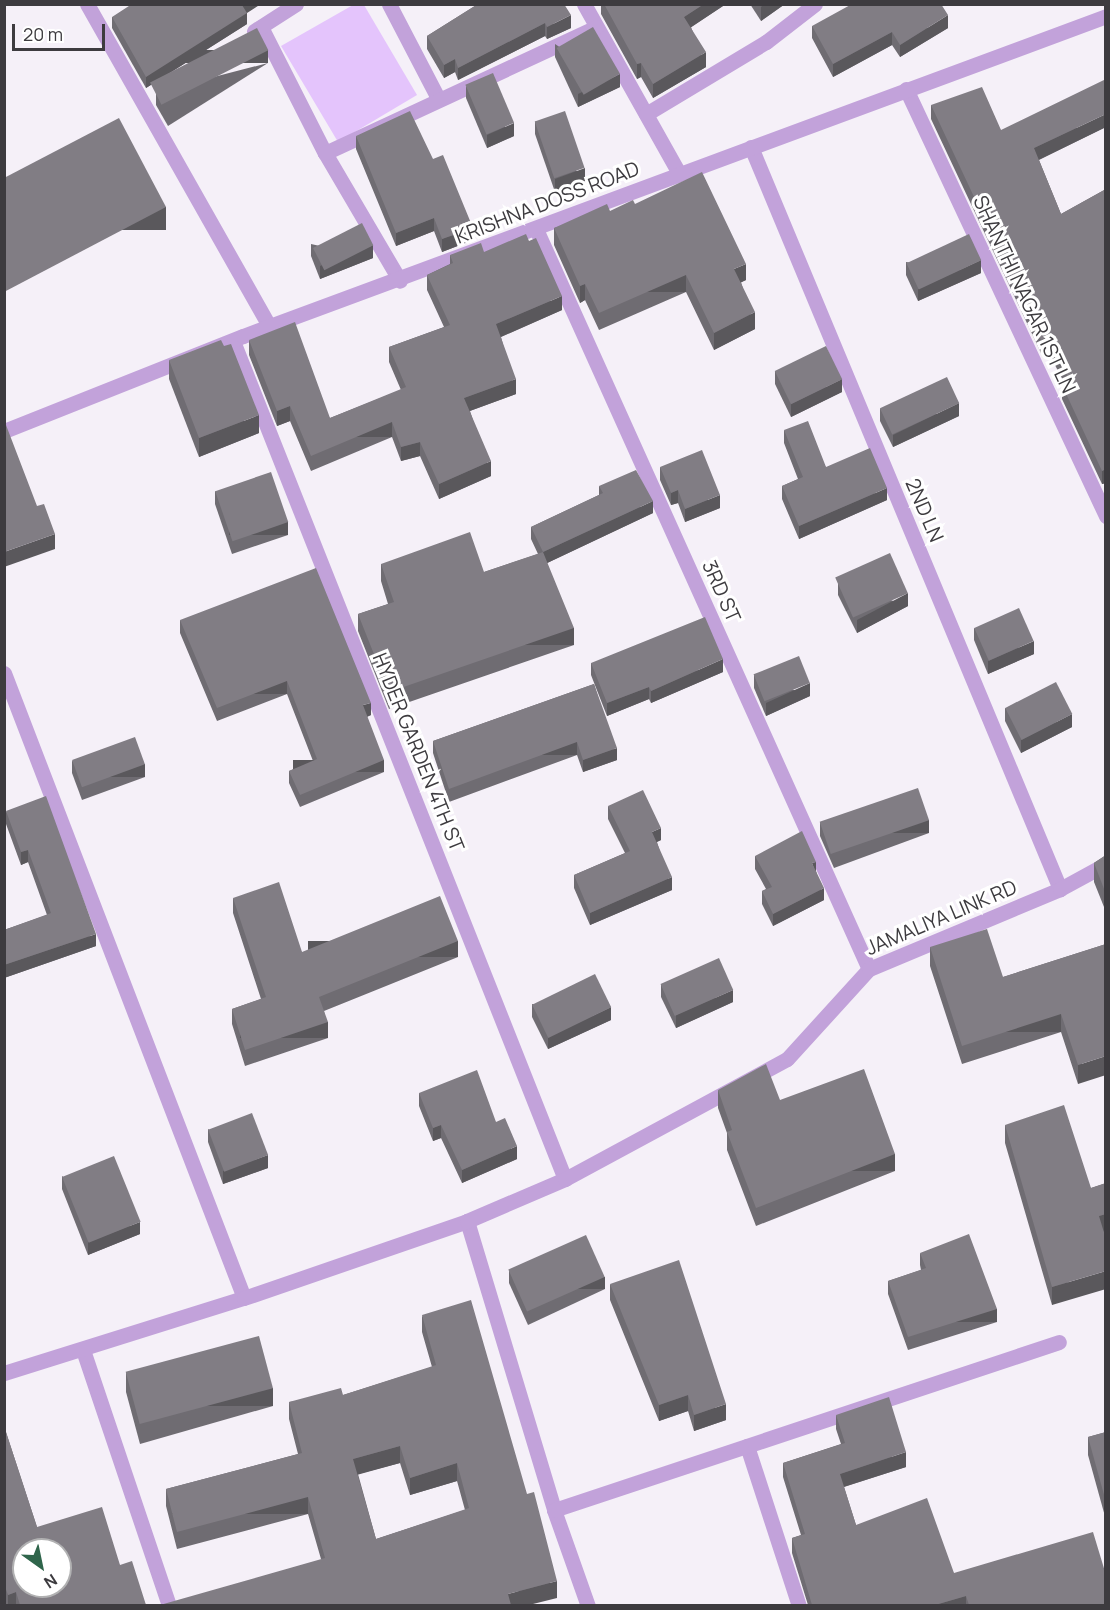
<!DOCTYPE html>
<html>
<head>
<meta charset="utf-8">
<style>
	body { margin:0 }
	#map { position:relative; width:1110px; height:1610px; overflow:hidden; background:#f5f0f8; font-family:Manrope,sans-serif }
	div>[style] { position:absolute }
	.green>* { inset:0; background:#e4c4fc }
	.service>* { height:15px; margin:-7.5px; padding:0 7.5px; transform-origin:7.5px; border-radius:7.5px; background:#c2a2da }
	.minor>* { height:15px; margin:-7.5px; padding:0 7.5px; transform-origin:7.5px; border-radius:7.5px; background:#c2a2da }
	.tertiary>* { height:15px; margin:-7.5px; padding:0 7.5px; transform-origin:7.5px; border-radius:7.5px; background:#c2a2da }
	.wall>* { inset:0; background:#6f6c72 }
	.shaded-wall>* { inset:0; background:#5a585c; transform-origin:0 0 }
	.building>* { inset:0; background:#817d84; transform-origin:0 0 }
	span { translate:-50% -50%; white-space:nowrap; text-align:center; line-height:1.15; -webkit-text-stroke:6px #fff; paint-order:stroke }
	.street-label { font-size:20px; color:#3d3b3f }
	.frame { position:absolute; inset:0; border:6px solid #3d3b3f; pointer-events:none }
	.north { position:absolute; left:12px; top:1538px; width:60px; height:60px; box-sizing:border-box; background:#fff; border:2px solid #b1b1b2; border-radius:50%; rotate:147deg; font-size:16px; font-weight:700; line-height:24px; text-align:center; color:#3d3b3f }
	.north::after { content:''; display:block; margin:auto; width:21px; height:27px; background:#2f654b; clip-path:polygon(50% 0,100% 100%,50% 72%,0 100%) }
	.scale { position:absolute; left:12px; top:24px; width:93px; height:27px; box-sizing:border-box; border:3px solid #3d3b3f; border-top:0; padding-left:8px; font-size:18px; line-height:21px; white-space:nowrap; color:#3d3b3f; -webkit-text-stroke:4px #fff; paint-order:stroke }
</style>
</head>
<body>
<div id="map">
	<div class="green">
		<i style="clip-path:polygon(353px 5px,364px 5px,417px 95px,338px 142px,281px 46px)"></i>
	</div>
	<div class="service">
		<i style="left:747px;top:1446px;width:168px;rotate:72deg"></i>
	</div>
	<div class="minor">
		<i style="left:87px;top:4px;width:371px;rotate:60.5deg"></i>
		<i style="left:389px;top:4px;width:106px;rotate:62.5deg"></i>
		<i style="left:584px;top:4px;width:194px;rotate:60.7deg"></i>
		<i style="left:261px;top:27px;width:141px;rotate:63.1deg"></i>
		<i style="left:325px;top:153px;width:148px;rotate:59.6deg"></i>
		<i style="left:254px;top:31px;width:50px;rotate:-32.7deg"></i>
		<i style="left:906px;top:89px;width:472px;rotate:64.9deg"></i>
		<i style="left:646px;top:114px;width:140px;rotate:-31deg"></i>
		<i style="left:766px;top:42px;width:62px;rotate:-37.8deg"></i>
		<i style="left:751px;top:147px;width:804px;rotate:67.39deg"></i>
		<i style="left:325px;top:153px;width:299px;rotate:-24.9deg"></i>
		<i style="left:536px;top:229px;width:811px;rotate:65.77deg"></i>
		<i style="left:233px;top:341px;width:901px;rotate:68.39deg"></i>
		<i style="left:4px;top:673px;width:669px;rotate:68.99deg"></i>
		<i style="left:467px;top:1221px;width:302px;rotate:73.2deg"></i>
		<i style="left:554px;top:1510px;width:102px;rotate:70.5deg"></i>
		<i style="left:83px;top:1350px;width:270px;rotate:71.4deg"></i>
		<i style="left:4px;top:1373px;width:251px;rotate:-17.4deg"></i>
		<i style="left:244px;top:1298px;width:236px;rotate:-19deg"></i>
		<i style="left:467px;top:1221px;width:107px;rotate:-23.2deg"></i>
		<i style="left:565px;top:1179px;width:252px;rotate:-28.4deg"></i>
		<i style="left:787px;top:1059px;width:122px;rotate:-47.7deg"></i>
		<i style="left:869px;top:969px;width:207px;rotate:-22.7deg"></i>
		<i style="left:1060px;top:889px;width:52px;rotate:-28.5deg"></i>
		<i style="left:554px;top:1510px;width:532px;rotate:-18.4deg"></i>
	</div>
	<div class="tertiary">
		<i style="left:4px;top:431px;width:257px;rotate:-21.7deg"></i>
		<i style="left:243px;top:336px;width:920px;rotate:-20.34deg"></i>
	</div>
	<div class="wall">
		<i style="clip-path:polygon(478px 4px,571px 28px,547px 39px,545px 36px,458px 80px,455px 72px,444px 78px,427px 49px,427px 36px)"></i>
		<i style="clip-path:polygon(601px 4px,726px 4px,691px 27px,706px 67px,653px 98px,641px 77px,637px 79px,601px 14px)"></i>
		<i style="clip-path:polygon(750px 4px,785px 4px,761px 21px)"></i>
		<i style="clip-path:polygon(247px 13px,247px 24px,146px 88px,112px 28px,112px 17px)"></i>
		<i style="clip-path:polygon(812px 26px,948px 28px,900px 57px,892px 45px,833px 77px,812px 38px)"></i>
		<i style="clip-path:polygon(555px 44px,620px 87px,578px 107px,555px 57px)"></i>
		<i style="clip-path:polygon(268px 63px,168px 126px,156px 105px,156px 92px)"></i>
		<i style="clip-path:polygon(466px 86px,514px 136px,487px 148px,466px 98px)"></i>
		<i style="clip-path:polygon(931px 105px,1001px 130px,1106px 127px,1039px 160px,1061px 214px,1106px 189px,1106px 483px,1102px 484px,1062px 399px,1062px 385px,1065px 384px,1047px 350px,1041px 353px,931px 119px)"></i>
		<i style="clip-path:polygon(535px 121px,585px 181px,555px 192px,535px 134px)"></i>
		<i style="clip-path:polygon(356px 136px,433px 159px,473px 240px,442px 252px,434px 231px,396px 246px,356px 149px)"></i>
		<i style="clip-path:polygon(635px 204px,746px 280px,741px 282px,755px 329px,714px 350px,686px 292px,599px 330px,585px 300px,580px 303px,554px 245px,554px 228px)"></i>
		<i style="clip-path:polygon(311px 244px,373px 258px,320px 279px,311px 256px)"></i>
		<i style="clip-path:polygon(484px 252px,562px 310px,501px 337px,516px 394px,470px 411px,491px 476px,439px 499px,420px 456px,401px 461px,392px 437px,311px 471px,290px 421px,277px 426px,249px 355px,249px 340px,330px 418px,401px 390px,389px 362px,389px 347px,444px 327px,427px 290px,427px 275px,450px 264px,450px 255px)"></i>
		<i style="clip-path:polygon(906px 262px,981px 273px,918px 301px,906px 275px)"></i>
		<i style="clip-path:polygon(169px 360px,259px 433px,199px 457px,169px 379px)"></i>
		<i style="clip-path:polygon(775px 371px,842px 392px,791px 417px,775px 384px)"></i>
		<i style="clip-path:polygon(880px 409px,959px 416px,893px 447px,880px 421px)"></i>
		<i style="clip-path:polygon(784px 430px,826px 467px,887px 500px,799px 539px,782px 499px,782px 486px,798px 479px,784px 443px)"></i>
		<i style="clip-path:polygon(660px 467px,720px 508px,685px 522px,678px 503px,671px 505px,660px 480px)"></i>
		<i style="clip-path:polygon(599px 486px,653px 513px,547px 563px,574px 645px,389px 709px,358px 631px,358px 614px,388px 604px,381px 581px,381px 564px,484px 572px,538px 554px,531px 539px,531px 527px,599px 495px)"></i>
		<i style="clip-path:polygon(215px 491px,288px 535px,232px 554px,215px 504px)"></i>
		<i style="clip-path:polygon(838px 582px,908px 606px,857px 633px,838px 595px)"></i>
		<i style="clip-path:polygon(180px 620px,371px 715px,367px 717px,384px 772px,300px 807px,289px 783px,289px 771px,313px 761px,287px 694px,217px 721px,180px 633px)"></i>
		<i style="clip-path:polygon(974px 628px,1034px 654px,988px 674px,974px 640px)"></i>
		<i style="clip-path:polygon(591px 663px,723px 672px,651px 703px,649px 699px,607px 716px,591px 675px)"></i>
		<i style="clip-path:polygon(754px 675px,810px 696px,766px 716px,754px 688px)"></i>
		<i style="clip-path:polygon(594px 684px,617px 760px,583px 772px,577px 755px,449px 802px,433px 753px,433px 741px)"></i>
		<i style="clip-path:polygon(1005px 708px,1072px 727px,1021px 753px,1005px 721px)"></i>
		<i style="clip-path:polygon(72px 761px,145px 777px,82px 800px,72px 773px)"></i>
		<i style="clip-path:polygon(608px 806px,661px 840px,657px 842px,672px 890px,590px 925px,574px 888px,574px 875px,625px 853px,608px 819px)"></i>
		<i style="clip-path:polygon(6px 811px,96px 946px,4px 978px,4px 930px,47px 915px,28px 862px,21px 865px,6px 824px)"></i>
		<i style="clip-path:polygon(820px 823px,929px 833px,834px 868px,820px 836px)"></i>
		<i style="clip-path:polygon(1106px 855px,1106px 912px,1094px 882px,1094px 863px)"></i>
		<i style="clip-path:polygon(755px 856px,816px 871px,824px 900px,773px 926px,762px 904px,762px 891px,766px 889px,755px 869px)"></i>
		<i style="clip-path:polygon(233px 898px,302px 952px,458px 957px,324px 1011px,328px 1038px,245px 1066px,232px 1024px,232px 1009px,261px 999px,233px 913px)"></i>
		<i style="clip-path:polygon(1106px 944px,1078px 1084px,1061px 1032px,962px 1064px,930px 966px,930px 947px,1003px 977px)"></i>
		<i style="clip-path:polygon(661px 984px,733px 1002px,676px 1028px,661px 997px)"></i>
		<i style="clip-path:polygon(532px 1004px,611px 1020px,548px 1049px,532px 1017px)"></i>
		<i style="clip-path:polygon(718px 1090px,780px 1100px,895px 1171px,756px 1226px,727px 1150px,727px 1133px,718px 1108px)"></i>
		<i style="clip-path:polygon(419px 1093px,496px 1122px,517px 1159px,462px 1183px,441px 1138px,433px 1141px,419px 1106px)"></i>
		<i style="clip-path:polygon(1005px 1125px,1091px 1188px,1106px 1183px,1106px 1231px,1103px 1232px,1052px 1305px,1005px 1143px)"></i>
		<i style="clip-path:polygon(208px 1129px,268px 1168px,223px 1184px,208px 1142px)"></i>
		<i style="clip-path:polygon(62px 1176px,140px 1234px,88px 1255px,62px 1189px)"></i>
		<i style="clip-path:polygon(920px 1253px,997px 1322px,908px 1350px,888px 1294px,888px 1281px,921px 1270px,920px 1265px)"></i>
		<i style="clip-path:polygon(509px 1271px,605px 1289px,528px 1325px,509px 1283px)"></i>
		<i style="clip-path:polygon(610px 1284px,726px 1420px,694px 1431px,688px 1411px,659px 1421px,610px 1300px)"></i>
		<i style="clip-path:polygon(evenodd,422px 1315px,557px 1598px,321px 1559px,308px 1514px,177px 1549px,166px 1506px,166px 1489px,298px 1454px,289px 1419px,289px 1402px,343px 1395px,432px 1367px,422px 1332px,422px 1315px,400px 1463px,410px 1495px,457px 1481px,465px 1510px,376px 1539px,358px 1474px,400px 1463px)"></i>
		<i style="clip-path:polygon(126px 1373px,273px 1406px,140px 1444px,126px 1392px)"></i>
		<i style="clip-path:polygon(836px 1415px,906px 1467px,844px 1487px,856px 1525px,954px 1573px,1106px 1605px,808px 1605px,792px 1553px,792px 1538px,801px 1535px,783px 1477px,783px 1463px,841px 1444px,836px 1429px)"></i>
		<i style="clip-path:polygon(4px 1426px,37px 1527px,120px 1565px,146px 1605px,6px 1605px,4px 1601px)"></i>
		<i style="clip-path:polygon(1106px 1432px,1106px 1520px,1088px 1455px,1088px 1437px)"></i>
	</div>
	<div class="shaded-wall">
		<i style="clip-path:polygon(244px 4px,261px 4px,247px 13px,247px 24px,146px 88px,146px 77px)"></i>
		<i style="clip-path:polygon(704px 4px,726px 4px,684px 32px,684px 17px)"></i>
		<i style="clip-path:polygon(764px 4px,785px 4px,761px 21px,761px 7px)"></i>
		<i style="clip-path:polygon(571px 15px,571px 28px,547px 39px,547px 27px)"></i>
		<i style="clip-path:polygon(948px 15px,948px 28px,900px 57px,900px 45px)"></i>
		<i style="clip-path:polygon(545px 23px,545px 36px,458px 80px,458px 68px)"></i>
		<i style="clip-path:polygon(892px 32px,892px 45px,833px 77px,833px 64px)"></i>
		<i style="left:268px;top:50px;width:13px;height:118px;rotate:90deg"></i>
		<i style="clip-path:polygon(706px 52px,706px 67px,653px 98px,653px 84px)"></i>
		<i style="clip-path:polygon(455px 59px,455px 72px,444px 78px,444px 65px)"></i>
		<i style="clip-path:polygon(641px 63px,641px 77px,637px 79px,637px 64px)"></i>
		<i style="clip-path:polygon(620px 74px,620px 87px,578px 107px,578px 94px)"></i>
		<i style="clip-path:polygon(1106px 114px,1106px 127px,1034px 162px,1034px 148px)"></i>
		<i style="clip-path:polygon(514px 123px,514px 136px,487px 148px,487px 135px)"></i>
		<i style="clip-path:polygon(585px 168px,585px 181px,555px 192px,555px 179px)"></i>
		<i style="left:166px;top:207px;width:23px;height:183px;rotate:90deg"></i>
		<i style="clip-path:polygon(434px 218px,434px 231px,396px 246px,396px 233px)"></i>
		<i style="clip-path:polygon(473px 228px,473px 240px,442px 252px,442px 239px)"></i>
		<i style="clip-path:polygon(373px 245px,373px 258px,320px 279px,320px 266px)"></i>
		<i style="clip-path:polygon(981px 260px,981px 273px,918px 301px,918px 289px)"></i>
		<i style="clip-path:polygon(746px 264px,746px 280px,734px 286px,734px 269px)"></i>
		<i style="left:686px;top:275px;width:17px;height:95px;rotate:90deg"></i>
		<i style="clip-path:polygon(585px 284px,585px 300px,580px 303px,580px 286px)"></i>
		<i style="clip-path:polygon(562px 296px,562px 310px,496px 339px,496px 324px)"></i>
		<i style="clip-path:polygon(755px 312px,755px 329px,714px 350px,714px 333px)"></i>
		<i style="clip-path:polygon(1047px 337px,1047px 350px,1041px 353px,1041px 340px)"></i>
		<i style="clip-path:polygon(516px 379px,516px 394px,464px 413px,464px 398px)"></i>
		<i style="clip-path:polygon(842px 379px,842px 392px,791px 417px,791px 404px)"></i>
		<i style="clip-path:polygon(959px 403px,959px 416px,893px 447px,893px 435px)"></i>
		<i style="clip-path:polygon(290px 406px,290px 421px,277px 426px,277px 411px)"></i>
		<i style="clip-path:polygon(259px 415px,259px 433px,199px 457px,199px 438px)"></i>
		<i style="left:392px;top:422px;width:15px;height:88px;rotate:90deg"></i>
		<i style="clip-path:polygon(420px 442px,420px 456px,401px 461px,401px 447px)"></i>
		<i style="clip-path:polygon(491px 461px,491px 476px,439px 499px,439px 484px)"></i>
		<i style="clip-path:polygon(1106px 469px,1106px 483px,1102px 484px,1102px 471px)"></i>
		<i style="clip-path:polygon(887px 488px,887px 500px,799px 539px,799px 526px)"></i>
		<i style="clip-path:polygon(678px 490px,678px 503px,671px 505px,671px 493px)"></i>
		<i style="clip-path:polygon(720px 495px,720px 508px,685px 522px,685px 509px)"></i>
		<i style="clip-path:polygon(653px 501px,653px 513px,543px 565px,543px 552px)"></i>
		<i style="left:288px;top:522px;width:13px;height:59px;rotate:90deg"></i>
		<i style="clip-path:polygon(55px 534px,55px 549px,4px 567px,4px 552px)"></i>
		<i style="clip-path:polygon(908px 593px,908px 606px,857px 633px,857px 620px)"></i>
		<i style="left:574px;top:628px;width:17px;height:196px;rotate:90deg"></i>
		<i style="clip-path:polygon(1034px 641px,1034px 654px,988px 674px,988px 661px)"></i>
		<i style="clip-path:polygon(723px 659px,723px 672px,651px 703px,651px 691px)"></i>
		<i style="left:287px;top:681px;width:13px;height:75px;rotate:90deg"></i>
		<i style="clip-path:polygon(810px 683px,810px 696px,766px 716px,766px 703px)"></i>
		<i style="clip-path:polygon(649px 687px,649px 699px,607px 716px,607px 703px)"></i>
		<i style="clip-path:polygon(371px 703px,371px 715px,363px 718px,363px 705px)"></i>
		<i style="clip-path:polygon(1072px 714px,1072px 727px,1021px 753px,1021px 740px)"></i>
		<i style="left:577px;top:742px;width:13px;height:136px;rotate:90deg"></i>
		<i style="clip-path:polygon(617px 748px,617px 760px,583px 772px,583px 760px)"></i>
		<i style="left:384px;top:760px;width:12px;height:91px;rotate:90deg"></i>
		<i style="left:145px;top:764px;width:13px;height:67px;rotate:90deg"></i>
		<i style="left:929px;top:820px;width:13px;height:101px;rotate:90deg"></i>
		<i style="clip-path:polygon(661px 828px,661px 840px,652px 844px,652px 832px)"></i>
		<i style="clip-path:polygon(28px 850px,28px 862px,21px 865px,21px 852px)"></i>
		<i style="clip-path:polygon(816px 862px,816px 875px,812px 863px)"></i>
		<i style="clip-path:polygon(672px 877px,672px 890px,590px 925px,590px 913px)"></i>
		<i style="clip-path:polygon(824px 888px,824px 900px,773px 926px,773px 914px)"></i>
		<i style="clip-path:polygon(96px 934px,96px 946px,4px 978px,4px 965px)"></i>
		<i style="left:458px;top:941px;width:16px;height:150px;rotate:90deg"></i>
		<i style="clip-path:polygon(733px 990px,733px 1002px,676px 1028px,676px 1015px)"></i>
		<i style="clip-path:polygon(611px 1007px,611px 1020px,548px 1049px,548px 1037px)"></i>
		<i style="left:1061px;top:1014px;width:18px;height:104px;rotate:90deg"></i>
		<i style="left:328px;top:1022px;width:16px;height:88px;rotate:90deg"></i>
		<i style="clip-path:polygon(1106px 1056px,1106px 1075px,1078px 1084px,1078px 1065px)"></i>
		<i style="clip-path:polygon(441px 1125px,441px 1138px,433px 1141px,433px 1128px)"></i>
		<i style="clip-path:polygon(517px 1146px,517px 1159px,462px 1183px,462px 1170px)"></i>
		<i style="left:895px;top:1154px;width:17px;height:149px;rotate:90deg"></i>
		<i style="clip-path:polygon(268px 1155px,268px 1168px,223px 1184px,223px 1171px)"></i>
		<i style="clip-path:polygon(1106px 1214px,1106px 1231px,1099px 1233px,1099px 1216px)"></i>
		<i style="clip-path:polygon(140px 1222px,140px 1234px,88px 1255px,88px 1242px)"></i>
		<i style="clip-path:polygon(1106px 1271px,1106px 1289px,1052px 1305px,1052px 1287px)"></i>
		<i style="left:605px;top:1277px;width:12px;height:85px;rotate:90deg"></i>
		<i style="left:997px;top:1309px;width:13px;height:93px;rotate:90deg"></i>
		<i style="left:273px;top:1388px;width:18px;height:138px;rotate:90deg"></i>
		<i style="clip-path:polygon(688px 1395px,688px 1411px,659px 1421px,659px 1405px)"></i>
		<i style="clip-path:polygon(726px 1404px,726px 1420px,694px 1431px,694px 1415px)"></i>
		<i style="clip-path:polygon(400px 1446px,400px 1463px,353px 1476px,353px 1459px)"></i>
		<i style="clip-path:polygon(906px 1452px,906px 1467px,840px 1488px,840px 1474px)"></i>
		<i style="clip-path:polygon(457px 1463px,457px 1481px,410px 1495px,410px 1478px)"></i>
		<i style="left:308px;top:1497px;width:17px;height:136px;rotate:90deg"></i>
		<i style="clip-path:polygon(557px 1581px,557px 1598px,529px 1605px,508px 1605px,508px 1594px)"></i>
		<i style="clip-path:polygon(16px 1592px,16px 1605px,8px 1605px,8px 1595px)"></i>
		<i style="clip-path:polygon(966px 1596px,966px 1605px,935px 1605px)"></i>
	</div>
	<div class="building">
		<i style="clip-path:polygon(132px 4px,244px 4px,242px 5px,247px 13px,146px 77px,112px 17px)"></i>
		<i style="clip-path:polygon(478px 4px,564px 4px,571px 15px,547px 27px,545px 23px,458px 68px,455px 59px,444px 65px,427px 36px)"></i>
		<i style="clip-path:polygon(604px 4px,704px 4px,684px 17px,706px 52px,653px 84px,641px 63px,637px 64px)"></i>
		<i style="clip-path:polygon(852px 4px,941px 4px,948px 15px,900px 45px,892px 32px,833px 64px,812px 26px)"></i>
		<i style="left:593px;top:27px;width:54px;height:42px;rotate:60deg"></i>
		<i style="left:257px;top:28px;width:25px;height:120px;rotate:63deg"></i>
		<i style="left:493px;top:73px;width:54px;height:30px;rotate:67deg"></i>
		<i style="clip-path:polygon(1106px 79px,1106px 114px,1034px 148px,1061px 214px,1106px 189px,1106px 469px,1102px 471px,1062px 385px,1070px 381px,1047px 337px,1041px 340px,931px 105px,982px 87px,1001px 130px)"></i>
		<i style="clip-path:polygon(410px 111px,433px 159px,443px 155px,473px 228px,442px 239px,434px 218px,396px 233px,356px 136px)"></i>
		<i style="left:565px;top:111px;width:60px;height:32px;rotate:71deg"></i>
		<i style="clip-path:polygon(119px 118px,166px 207px,4px 292px,4px 178px)"></i>
		<i style="clip-path:polygon(702px 172px,746px 264px,734px 269px,755px 312px,714px 333px,686px 275px,599px 313px,585px 284px,580px 286px,554px 228px,607px 204px,610px 211px,633px 200px,635px 204px)"></i>
		<i style="left:362px;top:223px;width:25px;height:55px;rotate:63deg"></i>
		<i style="clip-path:polygon(526px 234px,529px 241px,536px 238px,562px 296px,496px 324px,516px 379px,464px 398px,491px 461px,439px 484px,420px 442px,401px 447px,392px 422px,311px 456px,290px 406px,277px 411px,249px 340px,295px 322px,330px 418px,406px 387px,389px 347px,450px 325px,427px 275px,453px 263px,450px 255px,481px 243px,484px 252px)"></i>
		<i style="left:969px;top:234px;width:29px;height:69px;rotate:65deg"></i>
		<i style="clip-path:polygon(221px 340px,224px 346px,231px 344px,259px 415px,199px 438px,169px 360px)"></i>
		<i style="left:826px;top:346px;width:37px;height:57px;rotate:64deg"></i>
		<i style="left:947px;top:377px;width:29px;height:74px;rotate:65deg"></i>
		<i style="clip-path:polygon(808px 421px,826px 467px,870px 448px,887px 488px,799px 526px,782px 486px,803px 477px,784px 430px)"></i>
		<i style="clip-path:polygon(4px 425px,6px 425px,37px 506px,44px 504px,55px 534px,4px 552px)"></i>
		<i style="clip-path:polygon(702px 450px,720px 495px,685px 509px,678px 490px,671px 493px,660px 467px)"></i>
		<i style="clip-path:polygon(636px 470px,653px 501px,543px 552px,531px 527px,603px 493px,599px 486px)"></i>
		<i style="left:271px;top:472px;width:53px;height:59px;rotate:71deg"></i>
		<i style="clip-path:polygon(470px 532px,484px 572px,543px 552px,574px 628px,389px 692px,358px 614px,394px 602px,381px 564px)"></i>
		<i style="left:890px;top:553px;width:44px;height:60px;rotate:66deg"></i>
		<i style="clip-path:polygon(316px 568px,371px 703px,363px 705px,384px 760px,300px 795px,289px 771px,317px 759px,287px 681px,217px 708px,180px 620px)"></i>
		<i style="left:1019px;top:608px;width:36px;height:49px;rotate:66deg"></i>
		<i style="clip-path:polygon(705px 617px,723px 659px,651px 691px,649px 687px,607px 703px,591px 663px)"></i>
		<i style="left:799px;top:656px;width:29px;height:49px;rotate:68deg"></i>
		<i style="left:1056px;top:682px;width:36px;height:57px;rotate:63deg"></i>
		<i style="clip-path:polygon(594px 684px,617px 748px,583px 760px,577px 742px,449px 789px,433px 741px)"></i>
		<i style="left:135px;top:737px;width:29px;height:67px;rotate:70deg"></i>
		<i style="left:918px;top:788px;width:34px;height:104px;rotate:71deg"></i>
		<i style="clip-path:polygon(643px 790px,661px 828px,652px 832px,672px 877px,590px 913px,574px 875px,630px 851px,608px 806px)"></i>
		<i style="clip-path:polygon(46px 796px,96px 934px,4px 965px,4px 930px,51px 913px,28px 850px,21px 852px,6px 811px)"></i>
		<i style="clip-path:polygon(802px 831px,816px 862px,812px 863px,824px 888px,773px 914px,762px 891px,772px 887px,755px 856px)"></i>
		<i style="clip-path:polygon(1106px 855px,1106px 894px,1094px 863px)"></i>
		<i style="clip-path:polygon(279px 882px,302px 952px,440px 896px,458px 941px,319px 997px,328px 1022px,245px 1050px,232px 1009px,266px 997px,233px 898px)"></i>
		<i style="clip-path:polygon(987px 929px,1003px 977px,1106px 944px,1106px 1056px,1078px 1065px,1061px 1014px,962px 1046px,930px 947px)"></i>
		<i style="left:719px;top:958px;width:35px;height:64px;rotate:66deg"></i>
		<i style="left:595px;top:974px;width:37px;height:70px;rotate:64deg"></i>
		<i style="clip-path:polygon(766px 1064px,780px 1100px,864px 1069px,895px 1154px,756px 1208px,727px 1132px,732px 1130px,718px 1090px)"></i>
		<i style="clip-path:polygon(477px 1070px,496px 1122px,505px 1118px,517px 1146px,462px 1170px,441px 1125px,433px 1128px,419px 1093px)"></i>
		<i style="clip-path:polygon(1064px 1105px,1091px 1188px,1106px 1183px,1106px 1214px,1099px 1216px,1106px 1239px,1106px 1271px,1052px 1287px,1005px 1125px)"></i>
		<i style="left:252px;top:1113px;width:45px;height:47px;rotate:69deg"></i>
		<i style="left:114px;top:1156px;width:71px;height:56px;rotate:68deg"></i>
		<i style="clip-path:polygon(969px 1234px,997px 1309px,908px 1337px,888px 1281px,926px 1268px,920px 1253px)"></i>
		<i style="left:586px;top:1235px;width:46px;height:85px;rotate:66deg"></i>
		<i style="clip-path:polygon(679px 1260px,726px 1404px,694px 1415px,688px 1395px,659px 1405px,610px 1284px)"></i>
		<i style="clip-path:polygon(evenodd,471px 1300px,527px 1494px,534px 1492px,557px 1581px,508px 1594px,511px 1605px,160px 1605px,325px 1558px,308px 1497px,177px 1532px,166px 1489px,302px 1453px,289px 1402px,341px 1388px,343px 1395px,436px 1365px,422px 1315px,471px 1300px,400px 1446px,410px 1478px,457px 1463px,469px 1508px,376px 1539px,353px 1459px,400px 1446px)"></i>
		<i style="left:259px;top:1336px;width:54px;height:138px;rotate:75deg"></i>
		<i style="clip-path:polygon(889px 1397px,906px 1452px,840px 1474px,856px 1525px,927px 1498px,954px 1573px,1093px 1532px,1106px 1575px,1106px 1605px,969px 1605px,966px 1596px,935px 1605px,812px 1605px,792px 1538px,805px 1534px,783px 1463px,845px 1443px,836px 1415px)"></i>
		<i style="clip-path:polygon(evenodd,4px 1426px,37px 1527px,102px 1507px,120px 1565px,132px 1561px,146px 1605px,20px 1605px,16px 1592px,8px 1595px,4px 1584px,4px 1426px,24px 1550px,60px 1550px,60px 1586px,24px 1586px,24px 1550px)"></i>
		<i style="clip-path:polygon(1106px 1432px,1106px 1502px,1088px 1437px)"></i>
	</div>
	<div class="street-label">
		<span style="left:547px;top:202px;rotate:-21deg">KRISHNA DOSS ROAD</span>
		<span style="left:1025px;top:294px;rotate:65deg">SHANTHI NAGAR 1ST LN</span>
		<span style="left:925px;top:510px;rotate:67deg">2ND LN</span>
		<span style="left:722px;top:591px;rotate:66deg">3RD ST</span>
		<span style="left:419px;top:752px;rotate:68deg">HYDER GARDEN 4TH ST</span>
		<span style="left:941px;top:917px;rotate:-23deg">JAMALIYA LINK RD</span>
	</div>
	<div class="frame"></div>
	<div class="north">N</div>
	<div class="scale">20 m</div>
</div>
</body>
</html>
